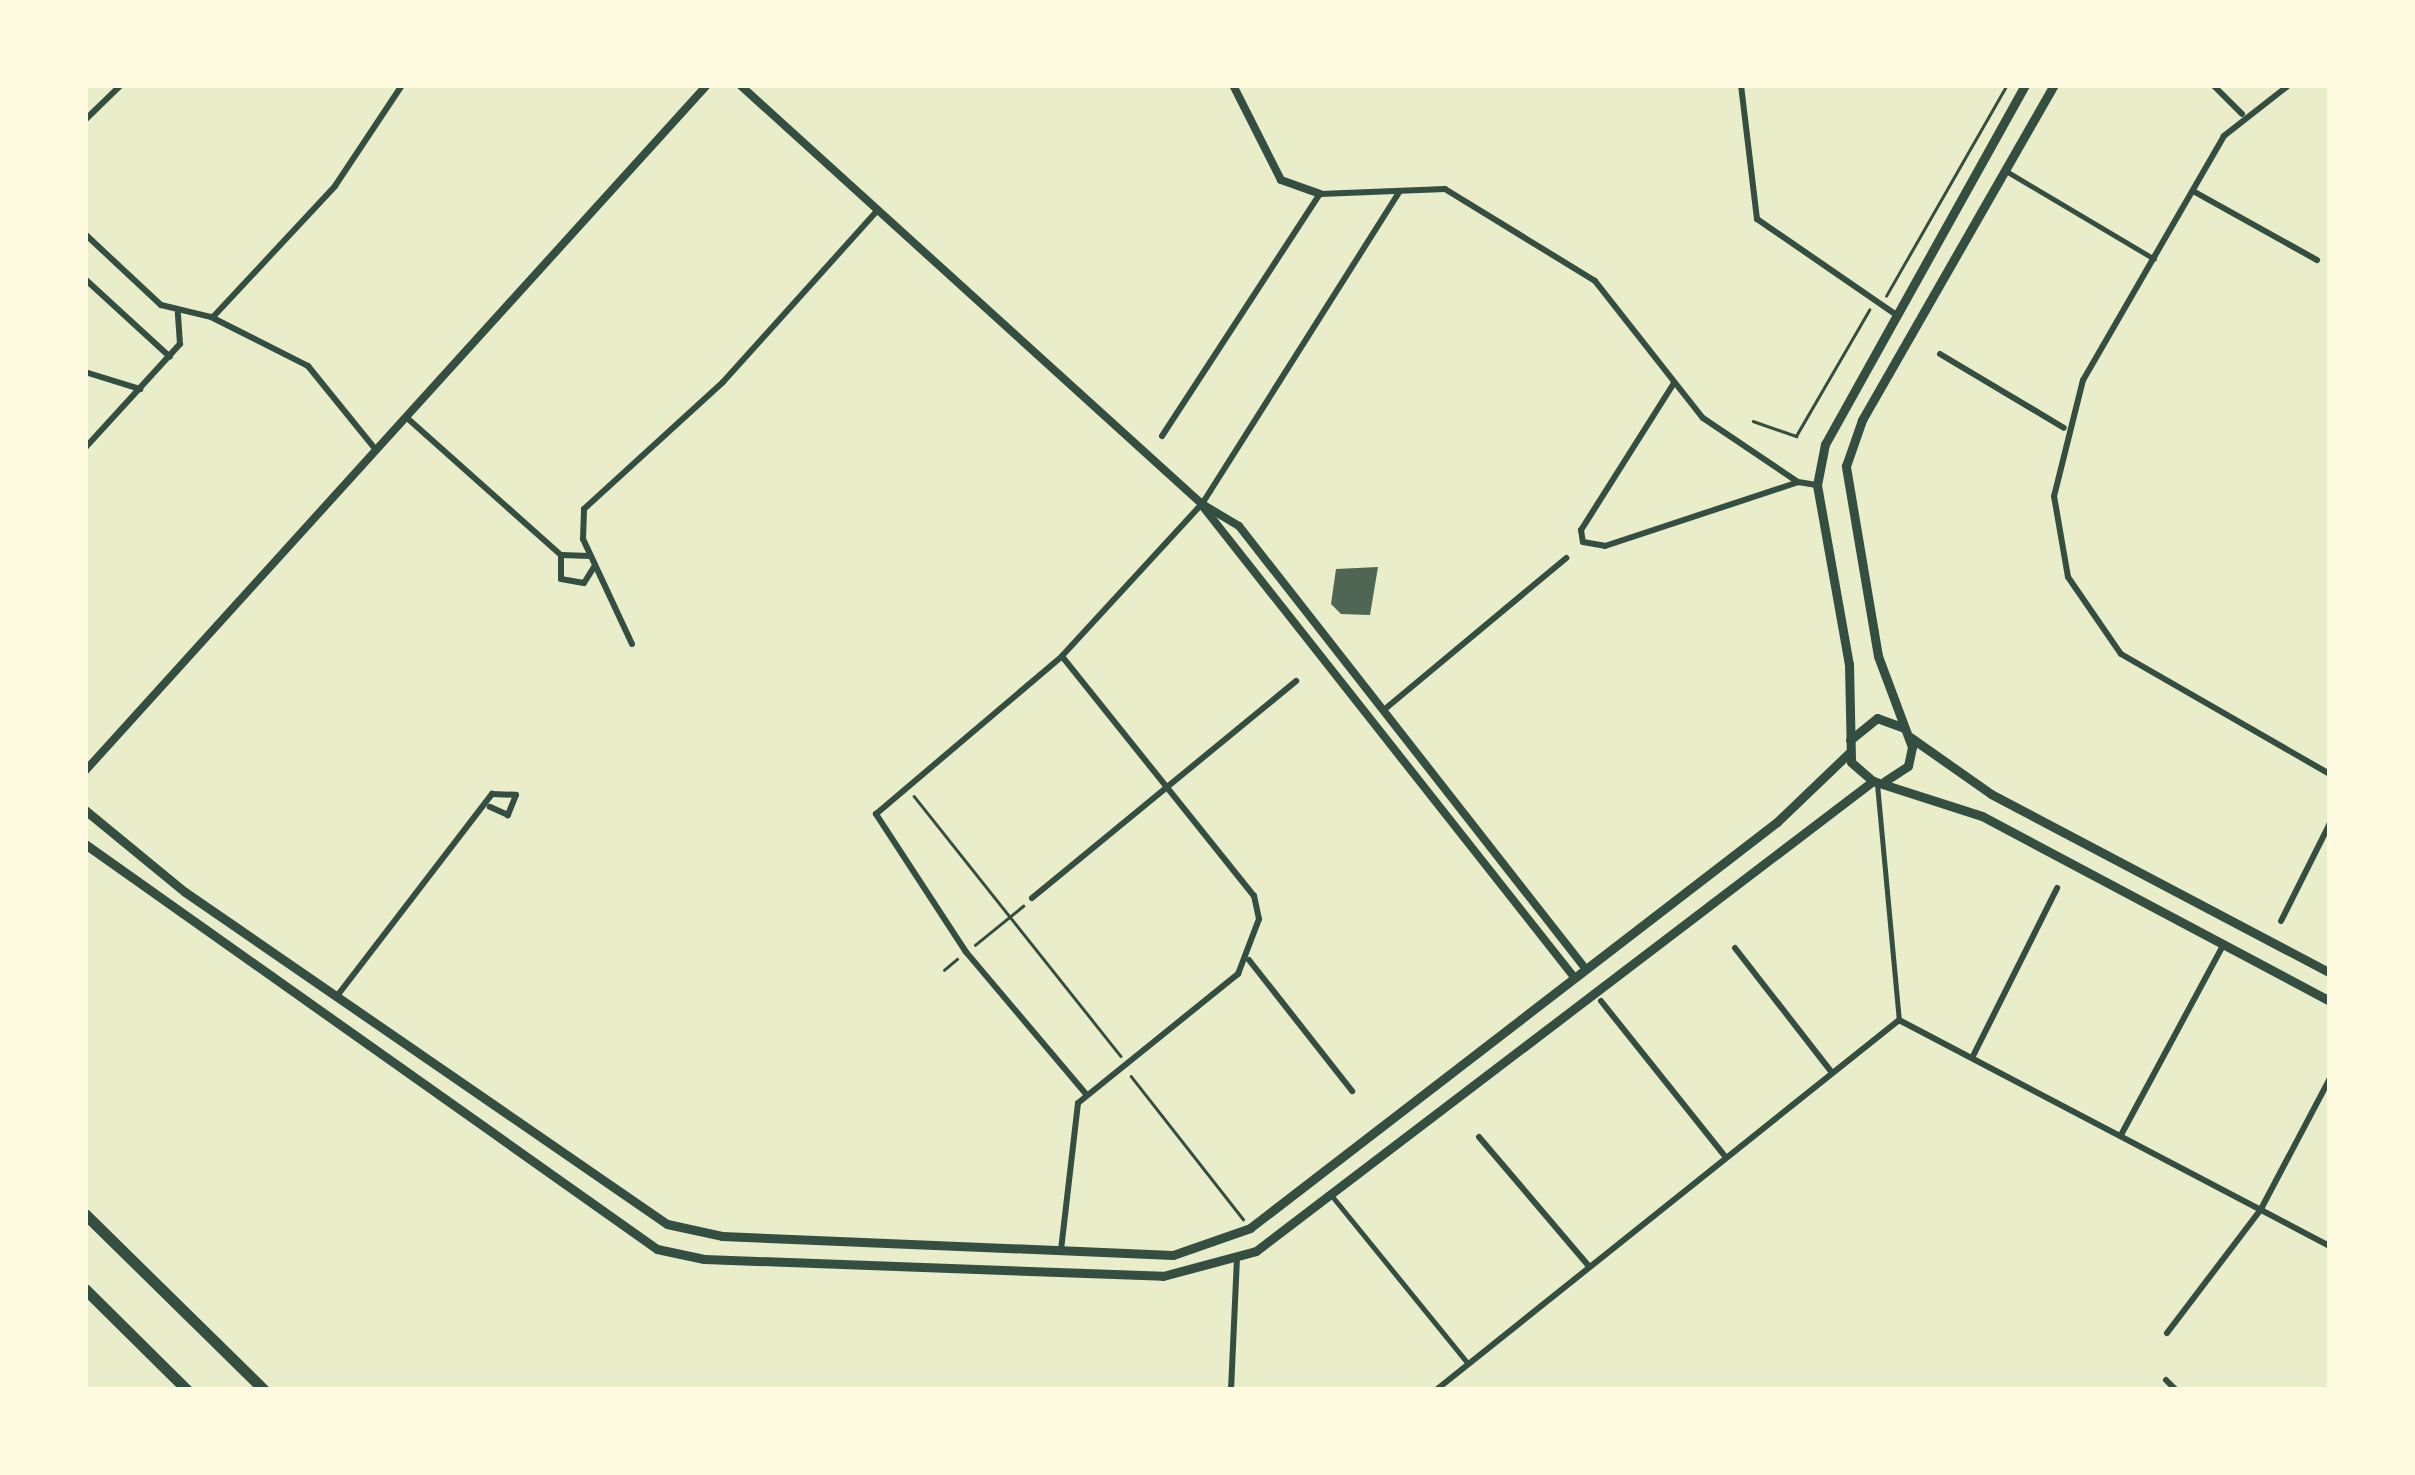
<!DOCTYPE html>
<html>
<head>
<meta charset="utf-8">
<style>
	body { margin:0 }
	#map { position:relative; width:2415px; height:1475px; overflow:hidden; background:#e9edc9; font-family:Montserrat,sans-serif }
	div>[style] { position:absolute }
	.building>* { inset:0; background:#4f6655 }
	.path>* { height:2.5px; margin:-1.25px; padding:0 1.25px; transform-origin:1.25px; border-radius:1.25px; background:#344e41 }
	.pedestrian>* { height:5px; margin:-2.5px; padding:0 2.5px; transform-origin:2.5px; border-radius:2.5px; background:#344e41 }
	.minor>* { height:6px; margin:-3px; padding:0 3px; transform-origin:3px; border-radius:3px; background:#344e41 }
	.tertiary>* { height:8px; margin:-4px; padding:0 4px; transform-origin:4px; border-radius:4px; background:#344e41 }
	.secondary>* { height:9px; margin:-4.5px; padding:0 4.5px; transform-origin:4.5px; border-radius:4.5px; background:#344e41 }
	.motorway>* { height:11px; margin:-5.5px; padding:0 5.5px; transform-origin:5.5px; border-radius:5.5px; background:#344e41 }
	span { translate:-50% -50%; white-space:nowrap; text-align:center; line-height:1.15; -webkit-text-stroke:8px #fefae0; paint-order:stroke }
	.frame { position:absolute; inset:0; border:88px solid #fefae0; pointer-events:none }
</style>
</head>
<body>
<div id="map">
	<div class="building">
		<i style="clip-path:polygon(1378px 567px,1370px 615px,1341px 614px,1331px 604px,1336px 569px)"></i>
	</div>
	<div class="path">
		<i style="left:1886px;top:296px;width:243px;rotate:-60.2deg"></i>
		<i style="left:1753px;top:421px;width:46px;rotate:19.2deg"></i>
		<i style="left:1796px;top:436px;width:146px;rotate:-59.9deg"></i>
		<i style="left:914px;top:796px;width:332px;rotate:51.5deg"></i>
		<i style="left:975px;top:945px;width:62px;rotate:-39.1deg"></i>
		<i style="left:944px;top:970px;width:17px;rotate:-40deg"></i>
		<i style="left:1131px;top:1076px;width:182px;rotate:51.9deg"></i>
	</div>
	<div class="pedestrian">
		<i style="left:2006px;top:171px;width:172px;rotate:30.7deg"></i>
		<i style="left:1877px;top:784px;width:237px;rotate:84.7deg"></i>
		<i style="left:1331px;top:1195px;width:214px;rotate:50.9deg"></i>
	</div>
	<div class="minor">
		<i style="left:1741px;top:85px;width:135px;rotate:83.2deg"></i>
		<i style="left:1757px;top:219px;width:168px;rotate:34.5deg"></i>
		<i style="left:2213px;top:85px;width:41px;rotate:45deg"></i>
		<i style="left:2289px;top:85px;width:83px;rotate:141.9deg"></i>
		<i style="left:2224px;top:136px;width:282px;rotate:120deg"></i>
		<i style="left:2083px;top:380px;width:120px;rotate:104deg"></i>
		<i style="left:2054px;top:496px;width:82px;rotate:80.2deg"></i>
		<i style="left:2068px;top:577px;width:93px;rotate:55.5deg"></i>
		<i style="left:2121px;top:654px;width:241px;rotate:29.9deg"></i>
		<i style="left:85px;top:120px;width:50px;rotate:-44.2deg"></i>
		<i style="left:2193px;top:191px;width:142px;rotate:29.1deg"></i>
		<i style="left:85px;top:234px;width:104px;rotate:43.1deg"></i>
		<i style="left:161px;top:305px;width:51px;rotate:13.5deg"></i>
		<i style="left:211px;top:317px;width:109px;rotate:26.8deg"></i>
		<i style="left:308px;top:366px;width:108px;rotate:51deg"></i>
		<i style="left:85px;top:279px;width:115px;rotate:42.5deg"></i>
		<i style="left:213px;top:317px;width:179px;rotate:-47deg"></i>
		<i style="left:335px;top:186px;width:121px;rotate:-56.4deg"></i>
		<i style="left:1940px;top:354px;width:144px;rotate:30.8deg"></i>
		<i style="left:85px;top:372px;width:58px;rotate:17.2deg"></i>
		<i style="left:1674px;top:383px;width:174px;rotate:122.3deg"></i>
		<i style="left:1581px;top:530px;width:12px;rotate:81deg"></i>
		<i style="left:1583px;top:542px;width:22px;rotate:10deg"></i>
		<i style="left:1605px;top:546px;width:203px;rotate:-18.3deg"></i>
		<i style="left:406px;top:417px;width:208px;rotate:41.7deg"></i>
		<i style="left:561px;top:555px;width:24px;rotate:90deg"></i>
		<i style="left:561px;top:579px;width:23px;rotate:10deg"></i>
		<i style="left:584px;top:583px;width:19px;rotate:-58deg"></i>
		<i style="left:1162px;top:436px;width:289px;rotate:-56.9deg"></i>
		<i style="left:1320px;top:194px;width:125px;rotate:-2.3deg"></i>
		<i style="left:1445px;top:189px;width:176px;rotate:31.5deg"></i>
		<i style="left:1595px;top:281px;width:174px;rotate:51.8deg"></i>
		<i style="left:1703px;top:418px;width:115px;rotate:34deg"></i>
		<i style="left:1798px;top:482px;width:19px;rotate:9deg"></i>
		<i style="left:85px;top:448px;width:141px;rotate:-47.6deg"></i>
		<i style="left:180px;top:344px;width:31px;rotate:-94deg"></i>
		<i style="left:561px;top:555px;width:29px;rotate:2deg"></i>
		<i style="left:632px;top:644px;width:116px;rotate:-115deg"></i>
		<i style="left:583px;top:539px;width:30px;rotate:-88deg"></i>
		<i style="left:584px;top:509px;width:188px;rotate:-42.4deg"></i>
		<i style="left:723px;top:382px;width:232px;rotate:-48deg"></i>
		<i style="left:1385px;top:709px;width:236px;rotate:-39.8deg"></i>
		<i style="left:1032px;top:898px;width:342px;rotate:-39.4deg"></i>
		<i style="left:2281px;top:921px;width:110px;rotate:-63.4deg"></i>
		<i style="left:1735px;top:948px;width:155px;rotate:52.1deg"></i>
		<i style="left:1249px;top:960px;width:167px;rotate:51.8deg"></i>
		<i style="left:337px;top:996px;width:255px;rotate:-52.5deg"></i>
		<i style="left:492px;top:794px;width:24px;rotate:2deg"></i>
		<i style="left:516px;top:795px;width:22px;rotate:112deg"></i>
		<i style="left:508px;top:815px;width:20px;rotate:-156deg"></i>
		<i style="left:1601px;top:1001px;width:197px;rotate:51.4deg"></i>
		<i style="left:1973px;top:1056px;width:188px;rotate:-63.4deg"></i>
		<i style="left:1086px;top:1094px;width:186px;rotate:-130.2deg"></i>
		<i style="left:966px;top:952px;width:165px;rotate:-123.1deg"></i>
		<i style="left:876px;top:814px;width:244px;rotate:-40.3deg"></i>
		<i style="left:1062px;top:656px;width:207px;rotate:-47.4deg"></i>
		<i style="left:1202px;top:504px;width:370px;rotate:-57.7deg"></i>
		<i style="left:2121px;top:1135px;width:217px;rotate:-61.7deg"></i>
		<i style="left:1479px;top:1137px;width:168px;rotate:49.6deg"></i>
		<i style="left:1061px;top:1250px;width:148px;rotate:-83.4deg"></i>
		<i style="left:1078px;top:1103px;width:206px;rotate:-38.9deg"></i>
		<i style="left:1238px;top:974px;width:59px;rotate:-69.1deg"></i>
		<i style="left:1259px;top:919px;width:24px;rotate:-102deg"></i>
		<i style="left:1254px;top:896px;width:307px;rotate:-128.7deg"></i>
		<i style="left:2167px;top:1333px;width:156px;rotate:-52.8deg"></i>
		<i style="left:2261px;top:1209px;width:148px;rotate:-62.2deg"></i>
		<i style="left:2166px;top:1380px;width:14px;rotate:45deg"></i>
		<i style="left:1231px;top:1390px;width:130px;rotate:-87.4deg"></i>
		<i style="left:1436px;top:1390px;width:593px;rotate:-38.63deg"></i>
		<i style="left:1899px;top:1020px;width:487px;rotate:27.7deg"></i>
	</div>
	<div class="tertiary">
		<i style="left:740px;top:85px;width:624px;rotate:42.21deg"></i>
		<i style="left:1202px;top:504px;width:43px;rotate:30.7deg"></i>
		<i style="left:1239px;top:526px;width:561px;rotate:51.95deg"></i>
		<i style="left:1233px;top:85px;width:106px;rotate:63.2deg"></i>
		<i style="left:1281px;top:180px;width:41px;rotate:19.7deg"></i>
		<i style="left:1204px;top:508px;width:597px;rotate:51.73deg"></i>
		<i style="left:85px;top:771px;width:926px;rotate:-47.8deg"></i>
	</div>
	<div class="secondary">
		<i style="left:2025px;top:85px;width:411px;rotate:119.1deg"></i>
		<i style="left:1825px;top:444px;width:42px;rotate:101deg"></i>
		<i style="left:1817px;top:485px;width:182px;rotate:79.9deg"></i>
		<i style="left:1849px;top:664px;width:98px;rotate:88.8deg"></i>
		<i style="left:1851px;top:762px;width:29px;rotate:41deg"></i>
		<i style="left:1873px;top:781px;width:114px;rotate:17.8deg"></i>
		<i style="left:1982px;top:816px;width:394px;rotate:28deg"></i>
		<i style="left:1910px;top:737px;width:99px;rotate:35.1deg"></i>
		<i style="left:1991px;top:794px;width:383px;rotate:27.8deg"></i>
		<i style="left:1850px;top:740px;width:35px;rotate:-39deg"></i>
		<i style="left:1877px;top:718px;width:27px;rotate:20deg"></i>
		<i style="left:1885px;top:781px;width:27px;rotate:-33deg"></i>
		<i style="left:1908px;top:766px;width:19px;rotate:-78deg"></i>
		<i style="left:1912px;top:747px;width:97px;rotate:-110.5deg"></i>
		<i style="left:1878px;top:656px;width:193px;rotate:-99.6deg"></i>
		<i style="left:1846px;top:466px;width:49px;rotate:-70.8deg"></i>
		<i style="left:1862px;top:420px;width:386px;rotate:-60.2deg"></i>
		<i style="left:85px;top:810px;width:129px;rotate:39.4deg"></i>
		<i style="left:185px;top:892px;width:585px;rotate:34.56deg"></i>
		<i style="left:667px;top:1224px;width:56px;rotate:12.3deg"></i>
		<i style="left:722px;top:1236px;width:451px;rotate:2.4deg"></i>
		<i style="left:1173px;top:1255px;width:82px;rotate:-19.3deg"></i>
		<i style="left:1250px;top:1228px;width:665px;rotate:-37.61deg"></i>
		<i style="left:1777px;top:822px;width:100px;rotate:-43.8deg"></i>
		<i style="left:85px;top:844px;width:701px;rotate:35.3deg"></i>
		<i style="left:657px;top:1249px;width:48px;rotate:12deg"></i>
		<i style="left:704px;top:1259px;width:459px;rotate:2.1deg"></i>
		<i style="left:1163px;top:1276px;width:96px;rotate:-15deg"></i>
		<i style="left:1256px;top:1251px;width:776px;rotate:-37.3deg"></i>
	</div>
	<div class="motorway">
		<i style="left:85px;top:1214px;width:251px;rotate:44.5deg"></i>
		<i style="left:85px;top:1289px;width:144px;rotate:44.7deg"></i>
	</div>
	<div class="frame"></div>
</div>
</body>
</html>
